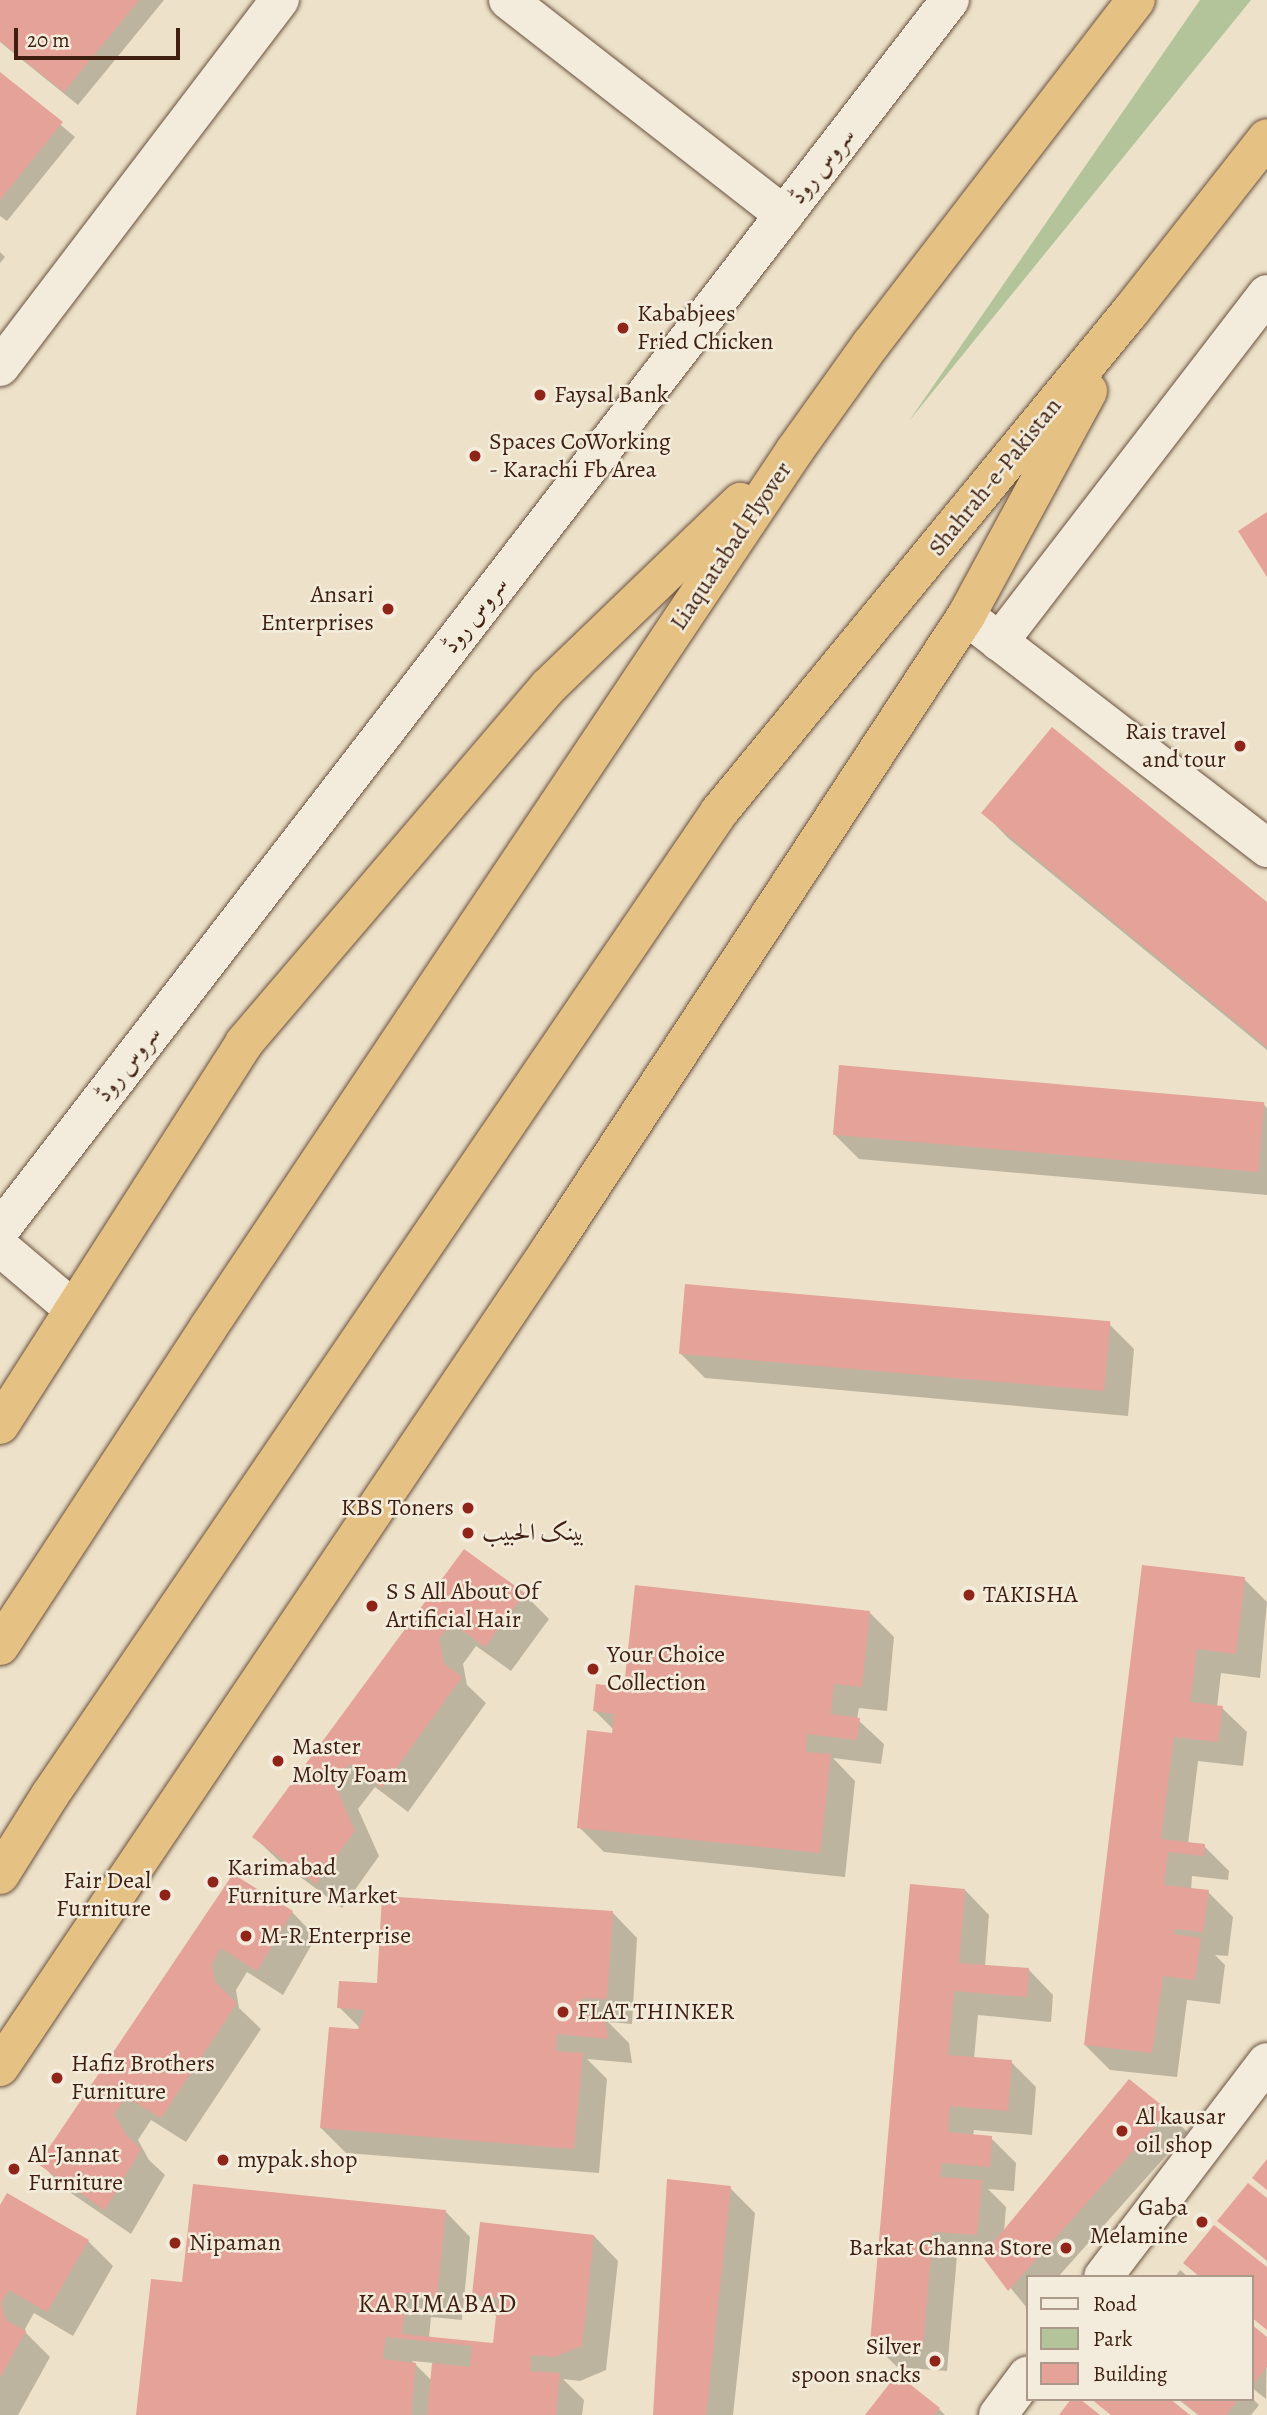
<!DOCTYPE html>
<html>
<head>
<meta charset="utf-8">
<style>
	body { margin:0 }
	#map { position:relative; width:1267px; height:2415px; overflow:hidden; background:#ede2c9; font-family:Alegreya,Amiri,serif }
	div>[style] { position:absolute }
	.green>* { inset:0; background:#b3c49b }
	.shadow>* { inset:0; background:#0003 }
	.building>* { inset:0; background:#e4a298; transform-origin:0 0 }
	.roads { filter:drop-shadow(0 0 2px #6a503e) drop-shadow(0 0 2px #6a503e) }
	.minor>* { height:38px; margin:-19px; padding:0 19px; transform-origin:19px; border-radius:19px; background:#f3ecdc }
	.highway>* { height:38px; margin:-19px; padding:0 19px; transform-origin:19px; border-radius:19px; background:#e6c184 }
	.dots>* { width:19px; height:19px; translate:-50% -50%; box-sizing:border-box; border:4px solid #f3ecdc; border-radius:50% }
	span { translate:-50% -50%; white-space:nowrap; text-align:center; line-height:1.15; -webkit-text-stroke:5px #f3ecdc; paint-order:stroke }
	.street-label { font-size:24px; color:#3e1f10 }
	.poi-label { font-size:24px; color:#3e1f10 }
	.left { translate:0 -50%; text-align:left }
	.right { translate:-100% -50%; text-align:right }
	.neighbourhood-label { font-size:26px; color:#3e1f10; letter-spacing:2px }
	.legend { position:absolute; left:1026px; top:2275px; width:228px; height:126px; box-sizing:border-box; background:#f3ecdc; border:2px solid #ab9a8a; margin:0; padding:9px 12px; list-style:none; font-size:21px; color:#3e1f10 }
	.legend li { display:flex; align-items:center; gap:14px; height:35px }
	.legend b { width:35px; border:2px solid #ab9a8a }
	.scale { position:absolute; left:14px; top:28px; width:166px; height:32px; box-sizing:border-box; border:4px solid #3e1f10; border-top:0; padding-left:9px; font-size:21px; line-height:24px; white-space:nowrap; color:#3e1f10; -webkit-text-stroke:5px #f3ecdc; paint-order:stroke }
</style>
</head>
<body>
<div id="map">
	<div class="green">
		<i style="clip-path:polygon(1200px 0,1251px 0,909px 421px)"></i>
	</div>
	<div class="shadow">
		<i style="clip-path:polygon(0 0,164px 0,78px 105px,0 42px)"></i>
		<i style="clip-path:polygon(0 74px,75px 137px,7px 221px,0 216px)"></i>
		<i style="clip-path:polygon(0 252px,5px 257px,0 263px)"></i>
		<i style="clip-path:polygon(984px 813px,1267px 905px,1267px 1050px,1008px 838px)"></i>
		<i style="clip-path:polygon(1264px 1105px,1267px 1108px,1267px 1195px,859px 1159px,834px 1134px)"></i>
		<i style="clip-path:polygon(1109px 1324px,1134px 1349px,1128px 1416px,705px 1378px,680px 1353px)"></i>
		<i style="clip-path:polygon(465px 1551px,524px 1594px,549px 1619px,511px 1671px,476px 1646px,463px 1664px,467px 1685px,486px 1703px,408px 1812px,375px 1787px,358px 1809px,379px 1856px,342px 1908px,279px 1861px,254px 1837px)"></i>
		<i style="clip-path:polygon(1143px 1567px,1244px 1579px,1267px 1602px,1260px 1678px,1221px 1673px,1217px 1707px,1222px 1708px,1247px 1732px,1243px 1766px,1198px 1761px,1188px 1844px,1204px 1846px,1229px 1871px,1228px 1880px,1192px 1876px,1191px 1890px,1208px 1892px,1233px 1917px,1228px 1956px,1215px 1955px,1225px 1965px,1220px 2004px,1187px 2000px,1177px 2077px,1110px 2070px,1085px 2045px)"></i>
		<i style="clip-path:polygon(870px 1613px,894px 1637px,887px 1711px,859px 1708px,857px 1719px,884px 1744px,881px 1764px,833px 1758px,855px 1781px,845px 1877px,604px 1852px,579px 1827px,613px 1735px,614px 1730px,595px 1711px,626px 1689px)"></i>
		<i style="clip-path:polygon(234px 1876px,292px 1912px,316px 1937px,283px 1995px,247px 1972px,236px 1990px,239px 2008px,261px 2029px,186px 2142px,151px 2120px,138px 2140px,149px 2160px,165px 2175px,131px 2234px,65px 2189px,41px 2164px)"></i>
		<i style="clip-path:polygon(965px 1890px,989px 1915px,985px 1966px,1029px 1970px,1053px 1995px,1051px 2022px,978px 2015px,974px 2059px,1011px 2062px,1036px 2087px,1032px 2135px,974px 2130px,973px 2136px,991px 2138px,1016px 2163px,1014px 2191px,988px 2189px,1006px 2207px,1004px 2232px,1168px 2112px,1187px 2132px,1058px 2277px,1027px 2277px,1027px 2308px,986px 2258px,957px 2256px,947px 2371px,897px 2367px,872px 2342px)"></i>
		<i style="clip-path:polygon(613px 1913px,637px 1938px,632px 2024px,608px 2022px,629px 2043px,632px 2063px,587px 2059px,607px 2079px,599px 2173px,346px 2153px,321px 2128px,363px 2031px,339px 2007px,378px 1984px)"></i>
		<i style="clip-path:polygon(730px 2188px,755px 2213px,733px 2415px,655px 2415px)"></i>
		<i style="clip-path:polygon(1267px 2200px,1267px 2261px,1220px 2221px)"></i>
		<i style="clip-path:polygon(0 2209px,88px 2241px,113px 2266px,73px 2336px,34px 2313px,25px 2329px,26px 2333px,50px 2357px,18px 2415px,0 2415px)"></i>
		<i style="clip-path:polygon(evenodd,446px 2212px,470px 2237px,462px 2320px,431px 2317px,429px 2338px,495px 2345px,498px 2318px,474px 2294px,594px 2236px,618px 2261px,606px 2370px,580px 2381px,563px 2379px,584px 2400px,582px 2415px,138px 2415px,184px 2284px,446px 2212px,412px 2361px,434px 2363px,432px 2381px,412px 2361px)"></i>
		<i style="clip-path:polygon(1180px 2270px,1188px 2277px,1175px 2277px)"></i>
		<i style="clip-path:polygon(1251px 2327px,1267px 2339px,1266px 2399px,1251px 2387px)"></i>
		<i style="clip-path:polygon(1251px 2397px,1259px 2405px,1251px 2415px,1198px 2415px,1178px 2399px)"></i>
		<i style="clip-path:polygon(939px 2409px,945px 2415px,868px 2415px)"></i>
	</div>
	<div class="building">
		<i style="clip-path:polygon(0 0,139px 0,64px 92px,0 41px)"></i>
		<i style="clip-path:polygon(0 72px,63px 122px,0 200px)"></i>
		<i style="clip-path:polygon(1267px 512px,1267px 577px,1238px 531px)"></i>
		<i style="clip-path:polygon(1052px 727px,1267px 902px,1267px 1047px,981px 813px)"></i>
		<i style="left:839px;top:1065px;width:427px;height:70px;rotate:5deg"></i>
		<i style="left:685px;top:1284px;width:427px;height:70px;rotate:5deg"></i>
		<i style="clip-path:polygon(464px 1549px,525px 1593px,485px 1647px,451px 1622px,439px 1639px,444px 1664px,462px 1677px,382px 1788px,349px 1764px,334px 1783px,355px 1831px,316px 1884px,252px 1837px)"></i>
		<i style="clip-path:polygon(1142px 1565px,1245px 1577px,1236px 1654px,1197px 1649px,1190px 1702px,1223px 1706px,1218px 1742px,1174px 1737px,1161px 1839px,1205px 1844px,1204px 1856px,1168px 1852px,1164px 1885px,1209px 1890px,1203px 1932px,1174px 1929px,1174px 1934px,1201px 1938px,1195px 1980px,1163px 1976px,1152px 2053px,1084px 2045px)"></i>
		<i style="clip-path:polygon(635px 1585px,870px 1611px,862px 1687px,834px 1684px,831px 1714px,860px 1718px,857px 1740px,807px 1734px,806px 1752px,831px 1754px,820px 1853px,577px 1828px,587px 1730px,612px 1733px,614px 1714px,593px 1711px,596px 1684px,624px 1687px)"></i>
		<i style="clip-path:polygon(233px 1874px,293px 1911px,257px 1971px,221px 1948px,212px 1964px,215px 1982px,237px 2003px,161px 2118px,126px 2097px,114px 2114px,127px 2136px,141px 2149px,105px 2210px,38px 2164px)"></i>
		<i style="clip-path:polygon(910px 1884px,965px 1889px,959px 1963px,1029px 1968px,1027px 1997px,954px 1991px,948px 2055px,1012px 2060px,1008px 2111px,950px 2106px,948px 2132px,992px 2136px,990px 2167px,942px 2163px,940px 2177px,982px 2180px,977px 2235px,933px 2232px,923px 2347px,870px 2343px)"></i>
		<i style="clip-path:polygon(382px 1896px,613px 1911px,607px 1999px,583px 1998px,582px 2014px,605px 2016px,608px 2039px,557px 2034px,556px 2051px,583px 2053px,574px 2149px,320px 2128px,329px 2027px,358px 2029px,365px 2010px,337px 2008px,339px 1981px,377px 1983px)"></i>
		<i style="clip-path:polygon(1129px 2079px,1169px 2111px,1008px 2291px,982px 2256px)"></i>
		<i style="clip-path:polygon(1267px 2159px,1267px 2190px,1252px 2178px)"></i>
		<i style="clip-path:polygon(667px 2179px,731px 2186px,706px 2415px,653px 2415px)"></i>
		<i style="clip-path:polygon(1248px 2183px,1267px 2198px,1267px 2260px,1217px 2221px)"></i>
		<i style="clip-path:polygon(193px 2184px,446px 2210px,437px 2296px,407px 2293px,402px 2334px,493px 2343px,498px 2298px,472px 2295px,480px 2222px,594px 2235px,582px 2346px,554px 2357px,531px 2355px,530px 2371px,560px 2373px,556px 2415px,427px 2415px,432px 2363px,470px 2367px,472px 2346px,386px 2337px,383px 2359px,416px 2363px,411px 2415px,136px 2415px,151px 2279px,182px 2282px)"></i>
		<i style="clip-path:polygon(7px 2193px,89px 2240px,47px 2312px,9px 2290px,1px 2303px,6px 2320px,26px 2331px,0 2378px,0 2205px)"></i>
		<i style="clip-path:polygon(1214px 2225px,1267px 2267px,1267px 2330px,1251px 2317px,1251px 2277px,1200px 2277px,1183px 2263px)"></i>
		<i style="clip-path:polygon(1251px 2324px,1267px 2337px,1267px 2367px,1251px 2387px)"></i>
		<i style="clip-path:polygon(897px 2374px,940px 2408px,934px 2415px,865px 2415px)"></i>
		<i style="clip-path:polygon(1071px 2399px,1080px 2399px,1100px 2415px,1059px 2415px)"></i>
		<i style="clip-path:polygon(1091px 2399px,1170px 2399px,1190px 2415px,1111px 2415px)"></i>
		<i style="clip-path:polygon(1179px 2399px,1238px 2399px,1226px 2415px,1199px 2415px)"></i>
	</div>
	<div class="roads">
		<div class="minor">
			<i style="left:508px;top:0;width:350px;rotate:37.9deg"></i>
			<i style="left:0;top:367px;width:462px;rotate:-52.7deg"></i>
			<i style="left:979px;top:626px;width:364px;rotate:37.6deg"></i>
			<i style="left:999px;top:642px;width:439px;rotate:-52.4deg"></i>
			<i style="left:0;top:1230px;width:1554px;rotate:-52.32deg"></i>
			<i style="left:0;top:1247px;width:94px;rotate:40.3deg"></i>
			<i style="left:1103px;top:2277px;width:270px;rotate:-52.7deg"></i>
			<i style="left:998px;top:2415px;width:49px;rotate:-53.4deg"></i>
		</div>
		<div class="highway">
			<i style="left:0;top:1425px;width:453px;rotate:-57.4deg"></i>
			<i style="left:244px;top:1043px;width:468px;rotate:-49.5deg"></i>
			<i style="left:548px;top:687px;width:267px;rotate:-43.9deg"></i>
			<i style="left:0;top:1646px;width:380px;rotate:-56.8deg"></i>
			<i style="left:208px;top:1328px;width:1056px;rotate:-56.23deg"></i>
			<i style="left:795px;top:450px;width:130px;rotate:-54.4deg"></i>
			<i style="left:871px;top:344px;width:434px;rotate:-52.4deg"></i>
			<i style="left:0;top:1875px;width:94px;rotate:-58deg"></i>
			<i style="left:50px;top:1795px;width:1189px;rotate:-55.76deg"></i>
			<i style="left:719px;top:812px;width:647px;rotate:-50.58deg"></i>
			<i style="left:1130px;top:312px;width:221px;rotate:-51.8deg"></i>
			<i style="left:0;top:2067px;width:987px;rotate:-56.07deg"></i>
			<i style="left:551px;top:1248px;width:756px;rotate:-56.71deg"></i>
			<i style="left:966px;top:616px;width:256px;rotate:-61.5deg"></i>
		</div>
	</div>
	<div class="dots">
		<i style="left:623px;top:328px;background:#8f2418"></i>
		<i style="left:540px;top:395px;background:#8f2418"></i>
		<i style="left:475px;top:456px;background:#8f2418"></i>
		<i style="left:388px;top:609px;background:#8f2418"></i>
		<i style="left:1240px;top:746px;background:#8f2418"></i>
		<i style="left:468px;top:1508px;background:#8f2418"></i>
		<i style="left:468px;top:1533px;background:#8f2418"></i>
		<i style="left:969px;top:1595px;background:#8f2418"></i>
		<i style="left:372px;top:1606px;background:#8f2418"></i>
		<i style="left:593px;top:1669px;background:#8f2418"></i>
		<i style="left:278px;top:1761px;background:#8f2418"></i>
		<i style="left:213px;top:1882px;background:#8f2418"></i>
		<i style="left:165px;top:1895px;background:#8f2418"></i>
		<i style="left:246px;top:1936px;background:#8f2418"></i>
		<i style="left:563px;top:2012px;background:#8f2418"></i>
		<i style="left:57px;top:2078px;background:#8f2418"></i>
		<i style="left:1122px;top:2131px;background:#8f2418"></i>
		<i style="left:223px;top:2160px;background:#8f2418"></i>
		<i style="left:14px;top:2169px;background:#8f2418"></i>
		<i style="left:1202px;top:2222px;background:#8f2418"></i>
		<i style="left:175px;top:2243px;background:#8f2418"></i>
		<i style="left:1066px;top:2248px;background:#8f2418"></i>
		<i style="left:935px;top:2361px;background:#8f2418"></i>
	</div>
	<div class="street-label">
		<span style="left:822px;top:166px;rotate:-52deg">سروس روڈ</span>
		<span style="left:995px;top:477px;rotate:-51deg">Shahrah-e-Pakistan</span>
		<span style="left:731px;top:546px;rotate:-56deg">Liaquatabad Flyover</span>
		<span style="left:475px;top:615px;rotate:-52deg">سروس روڈ</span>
		<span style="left:128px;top:1064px;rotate:-52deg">سروس روڈ</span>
	</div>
	<div class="poi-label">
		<span class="left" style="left:637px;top:328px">Kababjees<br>Fried Chicken</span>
		<span class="left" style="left:554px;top:395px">Faysal Bank</span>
		<span class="left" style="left:489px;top:456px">Spaces CoWorking<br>- Karachi Fb Area</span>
		<span class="right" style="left:374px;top:609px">Ansari<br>Enterprises</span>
		<span class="right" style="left:1226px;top:746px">Rais travel<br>and tour</span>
		<span class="right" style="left:454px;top:1508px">KBS Toners</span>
		<span class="left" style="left:482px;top:1533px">بينک الحبيب</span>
		<span class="left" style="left:386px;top:1606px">S S All About Of<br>Artificial Hair</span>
		<span class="left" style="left:983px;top:1595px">TAKISHA</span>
		<span class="left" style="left:607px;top:1669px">Your Choice<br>Collection</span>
		<span class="left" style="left:292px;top:1761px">Master<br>Molty Foam</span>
		<span class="left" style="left:227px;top:1882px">Karimabad<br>Furniture Market</span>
		<span class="right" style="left:151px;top:1895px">Fair Deal<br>Furniture</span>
		<span class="left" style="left:260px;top:1936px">M-R Enterprise</span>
		<span class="left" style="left:577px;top:2012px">FLAT THINKER</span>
		<span class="left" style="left:71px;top:2078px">Hafiz Brothers<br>Furniture</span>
		<span class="left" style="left:1136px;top:2131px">Al kausar<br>oil shop</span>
		<span class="left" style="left:28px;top:2169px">Al-Jannat<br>Furniture</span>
		<span class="left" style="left:237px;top:2160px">mypak.shop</span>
		<span class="right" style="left:1188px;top:2222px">Gaba<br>Melamine</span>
		<span class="left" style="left:189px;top:2243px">Nipaman</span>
		<span class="right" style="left:1052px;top:2248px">Barkat Channa Store</span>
		<span class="right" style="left:921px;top:2361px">Silver<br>spoon snacks</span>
	</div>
	<div class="neighbourhood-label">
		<span style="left:438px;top:2304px">KARIMABAD</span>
	</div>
	<ul class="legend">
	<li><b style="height:9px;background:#f3ecdc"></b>Road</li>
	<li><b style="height:19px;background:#b3c49b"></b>Park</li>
	<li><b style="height:19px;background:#e4a298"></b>Building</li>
	</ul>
	<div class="scale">20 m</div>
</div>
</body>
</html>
